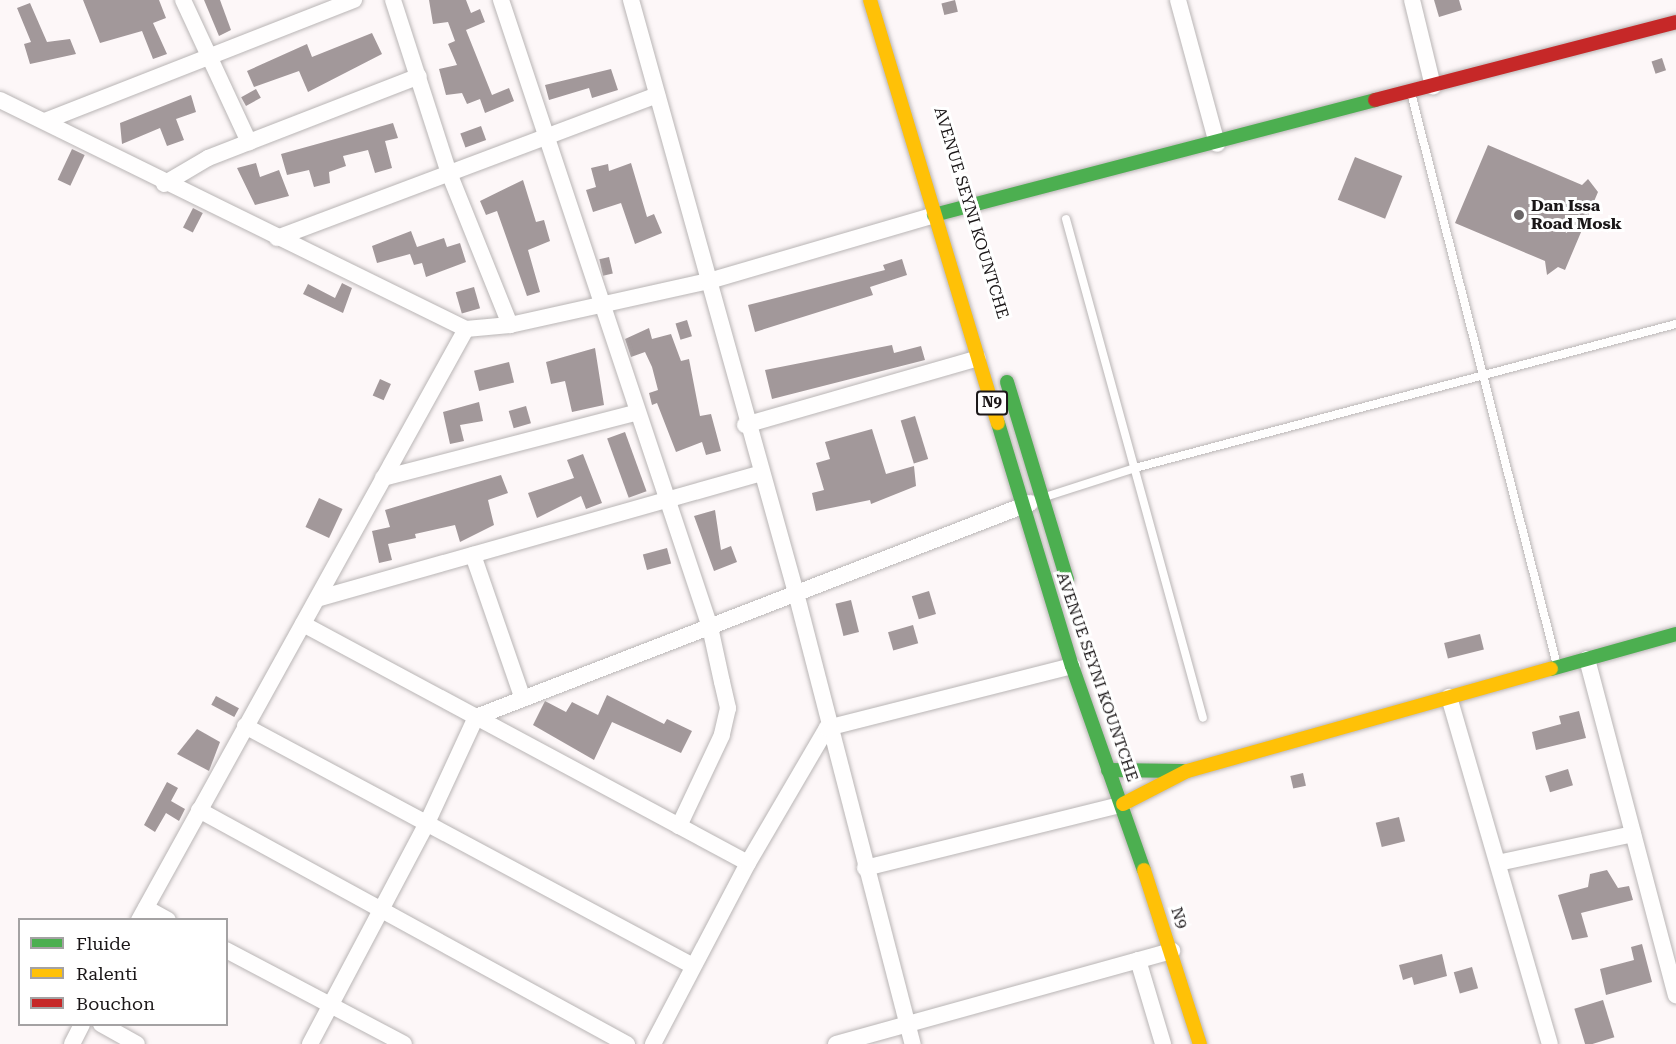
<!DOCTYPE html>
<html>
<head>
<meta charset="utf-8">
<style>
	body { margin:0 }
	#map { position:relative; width:1676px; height:1044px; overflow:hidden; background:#fdf7f8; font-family:"Roboto Serif",serif }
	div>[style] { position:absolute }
	.building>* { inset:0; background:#a2989a; transform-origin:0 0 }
	.roads { filter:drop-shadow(0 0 2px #b9b5b5) drop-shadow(0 0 2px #b9b5b5) }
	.lane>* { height:8px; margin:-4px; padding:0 4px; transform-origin:4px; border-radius:4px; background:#fffefe }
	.street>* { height:16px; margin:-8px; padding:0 8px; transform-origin:8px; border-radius:8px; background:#fffefe }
	.fast>* { height:14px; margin:-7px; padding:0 7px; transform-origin:7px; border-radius:7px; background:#4caf50 }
	.slow>* { height:14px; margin:-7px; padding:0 7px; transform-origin:7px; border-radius:7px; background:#ffc107 }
	.jam>* { height:14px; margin:-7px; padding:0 7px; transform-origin:7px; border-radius:7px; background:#c62828 }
	.dots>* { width:16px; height:16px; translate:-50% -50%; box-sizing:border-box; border:3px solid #fff; border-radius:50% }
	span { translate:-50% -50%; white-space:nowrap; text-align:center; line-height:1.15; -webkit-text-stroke:6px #fff; paint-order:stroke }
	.shield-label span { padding:2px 4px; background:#fff; border:2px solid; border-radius:4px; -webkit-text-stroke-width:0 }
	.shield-label { font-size:15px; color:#1b1718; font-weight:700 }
	.poi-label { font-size:16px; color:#1b1718; font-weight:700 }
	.left { translate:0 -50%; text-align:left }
	.street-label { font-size:16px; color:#1b1718 }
	.legend { position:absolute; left:18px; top:918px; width:210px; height:108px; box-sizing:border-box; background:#fff; border:2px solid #a4a2a3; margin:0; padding:8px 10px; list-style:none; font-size:18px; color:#1b1718 }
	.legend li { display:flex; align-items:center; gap:12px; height:30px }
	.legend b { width:30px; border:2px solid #a4a2a3 }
</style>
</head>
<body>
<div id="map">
	<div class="building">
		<i style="clip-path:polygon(83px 0,159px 0,166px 18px,153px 23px,167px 54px,153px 59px,142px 31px,100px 43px)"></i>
		<i style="clip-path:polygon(204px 0,220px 0,231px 30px,219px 36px)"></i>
		<i style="clip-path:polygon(429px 0,466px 0,471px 13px,480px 9px,485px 22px,466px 30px,492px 95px,509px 88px,514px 101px,485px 113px,480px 99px,467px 104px,462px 93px,446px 95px,439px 69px,457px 65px,448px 44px,455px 41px,448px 22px,433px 24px)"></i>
		<i style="left:955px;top:0;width:12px;height:14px;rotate:76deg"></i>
		<i style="clip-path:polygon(1434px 0,1459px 0,1462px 10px,1439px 17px)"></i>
		<i style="clip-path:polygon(30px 3px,47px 42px,70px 39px,76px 54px,30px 64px,24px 44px,31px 42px,17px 8px)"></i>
		<i style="clip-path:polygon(372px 33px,382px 54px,308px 92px,299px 71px,254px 87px,247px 71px,307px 44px,312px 57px)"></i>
		<i style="left:1662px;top:58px;width:13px;height:11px;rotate:72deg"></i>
		<i style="clip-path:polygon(611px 69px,618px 90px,592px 98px,589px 88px,549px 100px,545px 85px)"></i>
		<i style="left:256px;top:89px;width:10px;height:17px;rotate:61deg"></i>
		<i style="clip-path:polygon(191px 95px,196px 112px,176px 119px,184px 140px,167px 146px,160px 128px,122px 144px,120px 123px)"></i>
		<i style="clip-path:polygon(393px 123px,398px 138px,385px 141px,392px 168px,375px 173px,368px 150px,343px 156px,346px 166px,329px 172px,330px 183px,314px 187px,309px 170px,287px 175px,281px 154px)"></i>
		<i style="left:481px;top:126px;width:15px;height:22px;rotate:70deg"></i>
		<i style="clip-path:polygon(1488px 145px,1582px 185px,1588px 179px,1598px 192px,1565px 270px,1558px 267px,1547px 275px,1545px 261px,1455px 223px)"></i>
		<i style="left:72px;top:149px;width:14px;height:34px;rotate:25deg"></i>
		<i style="left:1355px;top:157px;width:51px;height:46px;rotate:22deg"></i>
		<i style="clip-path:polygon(256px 163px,260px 177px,279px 170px,289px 196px,255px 205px,237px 168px)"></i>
		<i style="clip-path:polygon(631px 163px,647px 217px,654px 214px,662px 233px,635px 244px,621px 203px,593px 212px,586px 190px,596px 187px,591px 168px,608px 164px,609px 171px)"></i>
		<i style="clip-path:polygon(523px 180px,536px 222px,544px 220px,550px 241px,528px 250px,540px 292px,527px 296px,497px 211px,486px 215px,480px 201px)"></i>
		<i style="left:193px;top:208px;width:11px;height:22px;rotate:27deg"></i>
		<i style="clip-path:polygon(411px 231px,417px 247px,444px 238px,447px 247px,460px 243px,466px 262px,426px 277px,422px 263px,414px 265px,410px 254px,377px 263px,372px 246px)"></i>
		<i style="left:609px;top:257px;width:17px;height:10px;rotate:77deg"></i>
		<i style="clip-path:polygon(902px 259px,907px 275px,870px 287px,873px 295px,755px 332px,748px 305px,885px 270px,883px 265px)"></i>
		<i style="clip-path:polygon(342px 283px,352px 288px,343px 313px,303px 294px,308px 284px,335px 298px)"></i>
		<i style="left:474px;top:287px;width:22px;height:19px;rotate:74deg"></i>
		<i style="left:687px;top:320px;width:17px;height:12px;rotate:73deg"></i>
		<i style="clip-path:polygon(649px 328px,652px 339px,671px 334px,681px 361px,689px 359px,700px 416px,711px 414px,721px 451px,706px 455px,702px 442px,676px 452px,657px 403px,652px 405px,649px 393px,658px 390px,652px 367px,645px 352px,631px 357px,625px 339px)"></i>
		<i style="clip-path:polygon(892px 345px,894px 353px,921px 346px,925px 360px,772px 399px,765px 370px)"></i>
		<i style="clip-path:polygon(595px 348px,604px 405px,572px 412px,565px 381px,551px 384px,546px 362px)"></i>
		<i style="left:509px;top:362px;width:21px;height:36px;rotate:76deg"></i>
		<i style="left:380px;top:379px;width:12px;height:18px;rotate:24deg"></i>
		<i style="clip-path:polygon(479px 402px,483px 421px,460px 425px,464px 441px,450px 444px,443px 412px)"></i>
		<i style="left:526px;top:406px;width:18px;height:18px;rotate:74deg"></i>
		<i style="left:915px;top:416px;width:45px;height:15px;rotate:73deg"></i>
		<i style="clip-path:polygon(872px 429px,886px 474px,914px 466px,916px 486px,871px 504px,870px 500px,816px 511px,812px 493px,824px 490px,816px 463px,830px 459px,825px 442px)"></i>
		<i style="left:625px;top:432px;width:63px;height:19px;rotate:70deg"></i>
		<i style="clip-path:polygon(583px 454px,602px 503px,586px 509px,581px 496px,537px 518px,528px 493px,574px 478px,567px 460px)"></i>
		<i style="clip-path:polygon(501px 475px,508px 493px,488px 500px,494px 525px,460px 542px,455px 525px,415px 534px,416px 538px,388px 544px,392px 560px,379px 563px,372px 531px,390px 527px,385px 510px)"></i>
		<i style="left:319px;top:498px;width:26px;height:32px;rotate:25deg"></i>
		<i style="clip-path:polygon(715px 510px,721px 550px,731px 546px,737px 562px,714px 571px,694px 516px)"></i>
		<i style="left:667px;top:548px;width:16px;height:25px;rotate:75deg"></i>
		<i style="left:929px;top:591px;width:24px;height:18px;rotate:73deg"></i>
		<i style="left:851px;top:600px;width:33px;height:16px;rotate:76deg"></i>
		<i style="left:913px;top:625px;width:19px;height:26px;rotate:74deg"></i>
		<i style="left:1480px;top:634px;width:16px;height:37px;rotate:76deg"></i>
		<i style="clip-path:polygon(607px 695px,664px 724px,667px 719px,692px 731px,681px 753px,612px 722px,594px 760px,533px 725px,545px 701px,566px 712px,572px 702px,598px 715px)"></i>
		<i style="left:216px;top:696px;width:26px;height:10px;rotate:28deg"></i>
		<i style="clip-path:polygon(1579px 711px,1586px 738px,1536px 750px,1532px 732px,1561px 724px,1559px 716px)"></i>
		<i style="clip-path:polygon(197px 729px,220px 742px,209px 771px,177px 754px)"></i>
		<i style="left:1568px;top:769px;width:17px;height:24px;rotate:73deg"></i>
		<i style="left:1303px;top:773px;width:13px;height:13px;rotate:77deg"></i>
		<i style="clip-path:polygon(167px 782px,178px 788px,171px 801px,185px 809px,179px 821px,166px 813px,155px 832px,144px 825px)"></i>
		<i style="left:1399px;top:817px;width:25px;height:24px;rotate:76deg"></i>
		<i style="clip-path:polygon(1607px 870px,1618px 888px,1629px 886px,1633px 900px,1581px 913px,1588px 937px,1572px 940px,1558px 895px,1588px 887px,1590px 874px)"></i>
		<i style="clip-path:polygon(1642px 944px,1652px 982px,1606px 995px,1600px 969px,1634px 960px,1631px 947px)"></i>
		<i style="clip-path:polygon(1442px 954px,1447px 976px,1414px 985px,1412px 977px,1403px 980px,1399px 965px)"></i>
		<i style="left:1472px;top:967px;width:22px;height:19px;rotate:74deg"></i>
		<i style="left:1603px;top:1000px;width:39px;height:30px;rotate:73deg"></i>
	</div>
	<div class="roads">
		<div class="lane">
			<i style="left:1411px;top:93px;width:590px;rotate:75.68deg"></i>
			<i style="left:1066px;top:219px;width:517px;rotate:74.65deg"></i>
			<i style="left:1048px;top:496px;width:91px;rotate:-17.8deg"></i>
			<i style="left:1135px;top:468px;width:560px;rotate:-14.91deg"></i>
		</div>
		<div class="street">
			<i style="left:183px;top:0;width:157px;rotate:65.1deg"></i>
			<i style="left:393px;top:0;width:182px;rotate:72.1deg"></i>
			<i style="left:449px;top:173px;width:164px;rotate:68.1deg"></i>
			<i style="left:501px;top:0;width:661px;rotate:71.57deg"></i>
			<i style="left:710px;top:627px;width:56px;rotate:77.7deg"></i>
			<i style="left:722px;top:682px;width:27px;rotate:77deg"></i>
			<i style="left:728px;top:708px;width:28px;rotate:103deg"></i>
			<i style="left:722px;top:735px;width:101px;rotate:115.3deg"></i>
			<i style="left:631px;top:0;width:616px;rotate:74.45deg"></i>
			<i style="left:796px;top:593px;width:466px;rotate:75.5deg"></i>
			<i style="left:1178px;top:0;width:149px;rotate:74.8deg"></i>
			<i style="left:1412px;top:0;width:89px;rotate:76.3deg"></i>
			<i style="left:0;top:100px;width:519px;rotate:26.17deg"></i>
			<i style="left:466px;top:329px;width:44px;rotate:-5.2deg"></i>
			<i style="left:510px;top:325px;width:204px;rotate:-12.5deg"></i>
			<i style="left:709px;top:281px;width:234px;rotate:-16.3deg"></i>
			<i style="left:45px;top:121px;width:332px;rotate:-21.4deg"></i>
			<i style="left:164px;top:184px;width:51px;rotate:-30.6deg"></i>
			<i style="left:208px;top:158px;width:226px;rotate:-21.2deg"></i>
			<i style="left:277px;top:238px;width:406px;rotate:-20.6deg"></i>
			<i style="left:745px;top:425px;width:242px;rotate:-16deg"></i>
			<i style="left:383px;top:478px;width:263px;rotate:-14.5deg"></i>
			<i style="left:473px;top:555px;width:152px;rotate:70.9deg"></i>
			<i style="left:320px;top:598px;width:456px;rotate:-15.8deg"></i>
			<i style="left:303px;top:624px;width:505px;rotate:28.24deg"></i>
			<i style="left:1587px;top:659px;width:348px;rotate:75.2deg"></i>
			<i style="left:1449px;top:697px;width:361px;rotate:73.8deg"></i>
			<i style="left:245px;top:726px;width:508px;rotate:28.18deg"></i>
			<i style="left:199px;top:810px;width:488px;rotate:28.7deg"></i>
			<i style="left:1498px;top:863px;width:138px;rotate:-12.1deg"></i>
			<i style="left:865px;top:868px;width:266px;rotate:-13.9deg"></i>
			<i style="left:146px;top:908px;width:25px;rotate:29deg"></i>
			<i style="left:139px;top:920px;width:675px;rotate:-61.04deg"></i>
			<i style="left:226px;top:950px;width:201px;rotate:27.8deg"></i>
			<i style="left:1138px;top:960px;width:88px;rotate:73.4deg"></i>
			<i style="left:101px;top:1024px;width:41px;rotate:29.1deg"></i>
			<i style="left:72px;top:1044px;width:22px;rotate:-63deg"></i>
			<i style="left:310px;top:1044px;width:250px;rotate:-62.1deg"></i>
			<i style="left:427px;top:823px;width:117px;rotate:-65.2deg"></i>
			<i style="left:476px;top:717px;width:594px;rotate:-21.12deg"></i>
			<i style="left:653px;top:1044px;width:204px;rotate:-62.3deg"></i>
			<i style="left:748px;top:863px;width:156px;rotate:-59.7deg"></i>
			<i style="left:827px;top:728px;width:253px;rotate:-14.2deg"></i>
			<i style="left:836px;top:1044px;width:349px;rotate:-15.5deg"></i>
		</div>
		<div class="fast">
			<i style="left:934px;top:215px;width:456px;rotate:-14.6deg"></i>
			<i style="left:1007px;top:382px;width:207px;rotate:73.1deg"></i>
			<i style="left:998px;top:423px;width:254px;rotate:73.1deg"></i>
			<i style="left:1072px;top:666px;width:216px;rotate:70.6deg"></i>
			<i style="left:1551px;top:669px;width:130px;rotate:-15.6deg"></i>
			<i style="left:1108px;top:770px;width:75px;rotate:0.8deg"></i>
		</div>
		<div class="slow">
			<i style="left:870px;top:0;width:442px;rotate:73.2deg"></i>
			<i style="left:1123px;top:804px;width:72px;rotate:-27.3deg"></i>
			<i style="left:1187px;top:771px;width:378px;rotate:-15.7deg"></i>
			<i style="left:1144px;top:870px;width:183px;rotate:72.2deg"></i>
		</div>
		<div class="jam">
			<i style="left:1375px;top:100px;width:311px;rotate:-14.5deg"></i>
		</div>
	</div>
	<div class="dots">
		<i style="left:1519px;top:215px;background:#6a6566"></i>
	</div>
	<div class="shield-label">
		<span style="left:992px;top:403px">N9</span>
	</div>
	<div class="poi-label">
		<span class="left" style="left:1531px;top:215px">Dan Issa<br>Road Mosk</span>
	</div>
	<div class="street-label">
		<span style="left:971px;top:213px;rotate:73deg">AVENUE SEYNI KOUNTCHE</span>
		<span style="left:1097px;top:677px;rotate:71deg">AVENUE SEYNI KOUNTCHE</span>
		<span style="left:1179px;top:918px;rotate:72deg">N9</span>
	</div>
	<ul class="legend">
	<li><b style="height:8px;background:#4caf50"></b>Fluide</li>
	<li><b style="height:8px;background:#ffc107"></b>Ralenti</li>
	<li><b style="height:8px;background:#c62828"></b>Bouchon</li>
	</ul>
</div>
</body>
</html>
